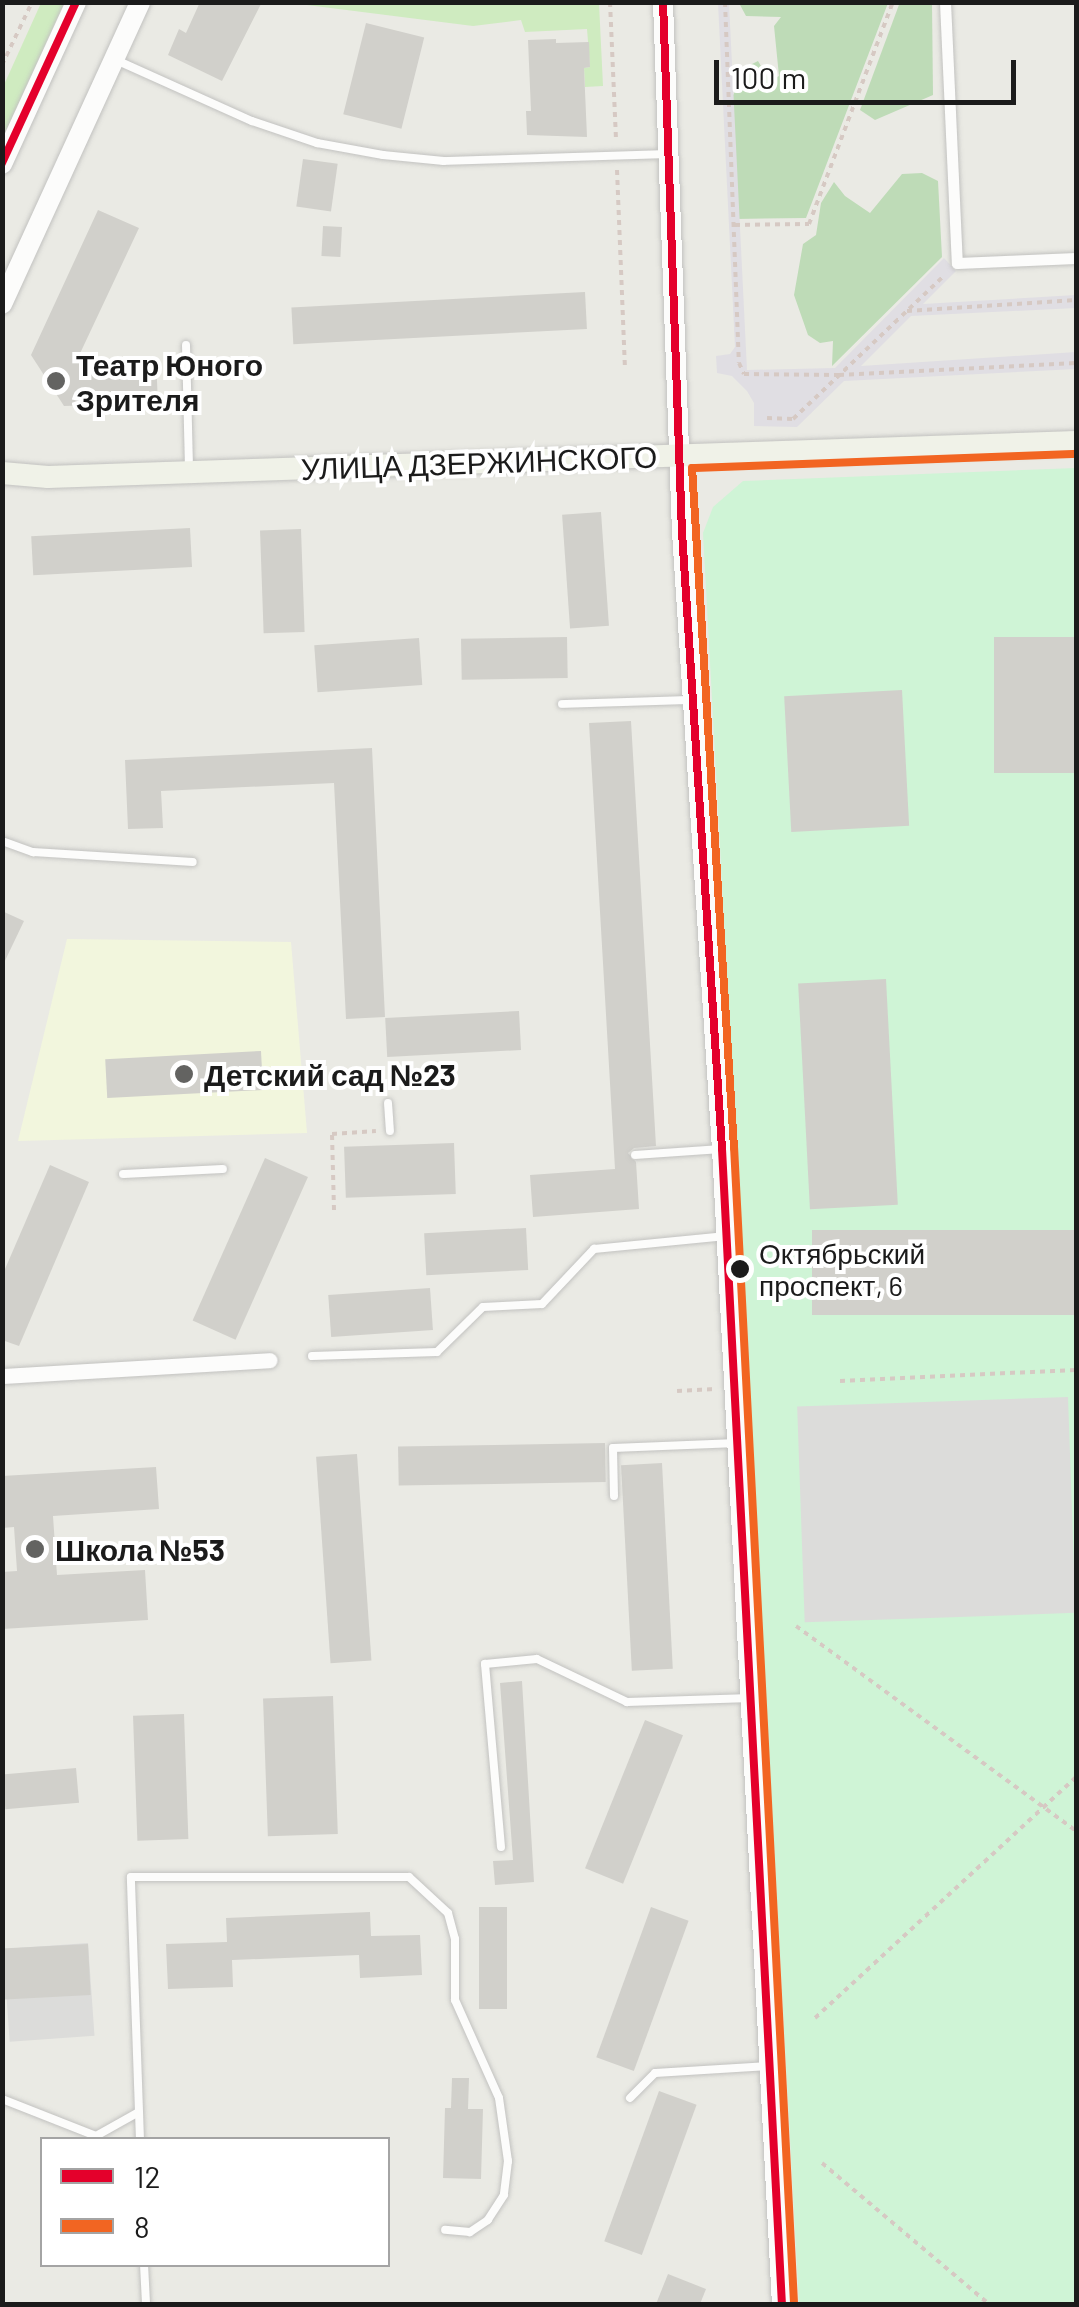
<!DOCTYPE html>
<html>
<head>
<meta charset="utf-8">
<style>
	body { margin:0 }
	#map { position:relative; width:1079px; height:2307px; overflow:hidden; background:#eaeae4; font-family:Barlow,sans-serif }
	div>[style] { position:absolute }
	.education>* { inset:0; background:#f2f6dd }
	.grass>* { inset:0; background:#cfebc0 }
	.forest>* { inset:0; background:#bedbb7 }
	.park>* { inset:0; background:#cff4d6 }
	.parking>* { inset:0; background:#dcdcda; transform-origin:0 0 }
	.plaza>* { inset:0; background:#e0dee3 }
	.building>* { inset:0; background:#d1d0cb; transform-origin:0 0 }
	.path>* { height:4px; margin-top:-2px; transform-origin:0; background:repeating-linear-gradient(90deg,#d6c9c3 0 5px,transparent 0 10px) }
	.roads { filter:drop-shadow(0 0 2px #c2c2c0) drop-shadow(0 0 2px #c2c2c0) }
	.service>* { height:8px; margin:-4px; padding:0 4px; transform-origin:4px; border-radius:4px; background:#fcfcfb }
	.pedestrian>* { height:11px; margin:-5.5px; padding:0 5.5px; transform-origin:5.5px; border-radius:5.5px; background:#fcfcfb }
	.minor>* { height:15px; margin:-7.5px; padding:0 7.5px; transform-origin:7.5px; border-radius:7.5px; background:#fcfcfb }
	.tertiary>* { height:20px; margin:-10px; padding:0 10px; transform-origin:10px; border-radius:10px; background:#fcfcfb }
	.secondary>* { height:22px; margin:-11px; padding:0 11px; transform-origin:11px; border-radius:11px; background:#f0f2e8 }
	.bus-1>* { height:8px; margin:-4px; padding:0 4px; transform-origin:4px; border-radius:4px; background:#e4002b }
	.bus-2>* { height:8px; margin:-4px; padding:0 4px; transform-origin:4px; border-radius:4px; background:#f26522 }
	.dots>* { width:28px; height:28px; translate:-50% -50%; box-sizing:border-box; border:5px solid #fff; border-radius:50% }
	span { translate:-50% -50%; white-space:nowrap; text-align:center; line-height:1.15; -webkit-text-stroke:8px #fff; paint-order:stroke }
	.bus-label { font-size:28px; color:#1b1b1b }
	.left { translate:0 -50%; text-align:left }
	.poi-label { font-size:30px; color:#1b1b1b; font-weight:700 }
	.street-label { font-size:30px; color:#1b1b1b }
	.frame { position:absolute; inset:0; border:5px solid #1b1b1b; pointer-events:none }
	.legend { position:absolute; left:40px; top:2137px; width:350px; height:130px; box-sizing:border-box; background:#fff; border:2px solid #a4a4a4; margin:0; padding:12px 18px; list-style:none; font-size:30px; color:#1b1b1b }
	.legend li { display:flex; align-items:center; gap:20px; height:50px }
	.legend b { width:50px; border:2px solid #a4a4a4 }
	.scale { position:absolute; left:714px; top:60px; width:302px; height:45px; box-sizing:border-box; border:5px solid #1b1b1b; border-top:0; padding-left:12px; font-size:30px; line-height:35px; white-space:nowrap; color:#1b1b1b; -webkit-text-stroke:8px #fff; paint-order:stroke }
</style>
</head>
<body>
<div id="map">
	<div class="education">
		<i style="clip-path:polygon(67px 939px,291px 942px,307px 1133px,18px 1141px)"></i>
	</div>
	<div class="grass">
		<i style="clip-path:polygon(41px 3px,64px 3px,3px 137px,3px 87px)"></i>
		<i style="clip-path:polygon(291px 3px,599px 3px,603px 86px,585px 87px,584px 68px,590px 67px,587px 29px,525px 32px,521px 20px,473px 26px)"></i>
	</div>
	<div class="forest">
		<i style="clip-path:polygon(900px 2px,932px 3px,933px 95px,875px 120px,860px 110px)"></i>
		<i style="clip-path:polygon(739px 3px,888px 3px,806px 218px,735px 219px,728px 106px,746px 67px,758px 61px,770px 81px,779px 76px,774px 26px,781px 17px,746px 16px)"></i>
		<i style="clip-path:polygon(922px 173px,938px 181px,942px 257px,832px 366px,833px 341px,820px 343px,808px 335px,794px 295px,803px 244px,816px 235px,821px 203px,834px 182px,845px 196px,870px 213px,902px 174px)"></i>
	</div>
	<div class="park">
		<i style="clip-path:polygon(1076px 468px,1076px 2304px,799px 2304px,703px 533px,713px 507px,743px 481px)"></i>
	</div>
	<div class="parking">
		<i style="left:1068px;top:1397px;width:216px;height:271px;rotate:88deg"></i>
		<i style="left:88px;top:1943px;width:93px;height:85px;rotate:86deg"></i>
	</div>
	<div class="plaza">
		<i style="clip-path:polygon(718px 3px,729px 3px,747px 370px,835px 368px,944px 258px,956px 271px,923px 304px,1076px 295px,1076px 308px,911px 316px,861px 366px,1076px 352px,1076px 369px,844px 381px,797px 427px,754px 426px,754px 403px,747px 391px,732px 376px,717px 373px,716px 356px,730px 354px,735px 347px)"></i>
	</div>
	<div class="building">
		<i style="clip-path:polygon(200px 2px,262px 2px,222px 81px,168px 55px,179px 29px,186px 33px)"></i>
		<i style="left:366px;top:23px;width:60px;height:94px;rotate:14deg"></i>
		<i style="clip-path:polygon(556px 39px,556px 43px,589px 42px,590px 67px,584px 68px,587px 137px,527px 135px,526px 111px,531px 111px,528px 40px)"></i>
		<i style="left:303px;top:159px;width:35px;height:48px;rotate:8deg"></i>
		<i style="clip-path:polygon(98px 210px,139px 228px,76px 362px,156px 360px,158px 403px,64px 406px,31px 355px)"></i>
		<i style="left:323px;top:226px;width:19px;height:30px;rotate:3deg"></i>
		<i style="left:585px;top:292px;width:37px;height:294px;rotate:87deg"></i>
		<i style="left:601px;top:512px;width:114px;height:39px;rotate:86deg"></i>
		<i style="left:190px;top:528px;width:39px;height:159px;rotate:87deg"></i>
		<i style="left:301px;top:529px;width:103px;height:41px;rotate:88deg"></i>
		<i style="left:567px;top:637px;width:41px;height:106px;rotate:89deg"></i>
		<i style="left:1076px;top:637px;width:136px;height:82px;rotate:90deg"></i>
		<i style="left:419px;top:638px;width:47px;height:105px;rotate:86deg"></i>
		<i style="left:902px;top:690px;width:136px;height:118px;rotate:87deg"></i>
		<i style="clip-path:polygon(631px 721px,656px 1146px,634px 1148px,628px 1153px,636px 1162px,639px 1209px,533px 1217px,530px 1175px,615px 1169px,589px 723px)"></i>
		<i style="clip-path:polygon(372px 748px,385px 1017px,346px 1019px,334px 783px,161px 791px,163px 828px,128px 829px,125px 760px)"></i>
		<i style="clip-path:polygon(2px 911px,24px 921px,2px 967px)"></i>
		<i style="left:886px;top:979px;width:226px;height:88px;rotate:87deg"></i>
		<i style="left:519px;top:1011px;width:39px;height:134px;rotate:87deg"></i>
		<i style="left:261px;top:1051px;width:39px;height:156px;rotate:87deg"></i>
		<i style="left:454px;top:1143px;width:51px;height:110px;rotate:88deg"></i>
		<i style="left:265px;top:1158px;width:47px;height:178px;rotate:24deg"></i>
		<i style="clip-path:polygon(50px 1165px,89px 1182px,19px 1346px,2px 1340px,2px 1276px)"></i>
		<i style="left:526px;top:1228px;width:42px;height:102px;rotate:87deg"></i>
		<i style="left:1076px;top:1230px;width:85px;height:264px;rotate:90deg"></i>
		<i style="left:430px;top:1288px;width:42px;height:102px;rotate:86deg"></i>
		<i style="left:605px;top:1443px;width:39px;height:207px;rotate:89deg"></i>
		<i style="left:357px;top:1454px;width:207px;height:41px;rotate:86deg"></i>
		<i style="left:662px;top:1463px;width:206px;height:41px;rotate:87deg"></i>
		<i style="clip-path:polygon(156px 1467px,159px 1509px,53px 1516px,57px 1575px,145px 1570px,148px 1620px,2px 1629px,2px 1572px,17px 1571px,14px 1527px,2px 1528px,2px 1476px)"></i>
		<i style="clip-path:polygon(522px 1681px,534px 1882px,495px 1885px,493px 1861px,513px 1860px,500px 1683px)"></i>
		<i style="left:333px;top:1696px;width:138px;height:70px;rotate:88deg"></i>
		<i style="left:184px;top:1714px;width:125px;height:51px;rotate:88deg"></i>
		<i style="left:645px;top:1720px;width:41px;height:160px;rotate:22deg"></i>
		<i style="left:76px;top:1768px;width:35px;height:74px;rotate:85deg"></i>
		<i style="left:479px;top:1907px;width:28px;height:102px"></i>
		<i style="left:651px;top:1907px;width:40px;height:160px;rotate:20deg"></i>
		<i style="clip-path:polygon(370px 1912px,371px 1936px,420px 1935px,422px 1975px,360px 1978px,359px 1955px,232px 1960px,233px 1987px,168px 1989px,166px 1944px,227px 1942px,226px 1918px)"></i>
		<i style="left:88px;top:1944px;width:51px;height:86px;rotate:87deg"></i>
		<i style="clip-path:polygon(452px 2078px,469px 2078px,468px 2109px,483px 2109px,481px 2179px,443px 2178px,445px 2108px,451px 2108px)"></i>
		<i style="left:659px;top:2091px;width:40px;height:160px;rotate:20deg"></i>
		<i style="clip-path:polygon(668px 2274px,706px 2289px,700px 2304px,656px 2304px)"></i>
	</div>
	<div class="path">
		<i style="left:610px;top:2px;width:139px;rotate:87.5deg"></i>
		<i style="left:725px;top:2px;width:361px;rotate:87.8deg"></i>
		<i style="left:739px;top:363px;width:12px;rotate:66deg"></i>
		<i style="left:744px;top:374px;width:95px;rotate:0.6deg"></i>
		<i style="left:839px;top:375px;width:237px;rotate:-2.9deg"></i>
		<i style="left:2px;top:65px;width:70px;rotate:-64.5deg"></i>
		<i style="left:617px;top:170px;width:196px;rotate:87.7deg"></i>
		<i style="left:735px;top:225px;width:74px;rotate:-0.8deg"></i>
		<i style="left:809px;top:224px;width:237px;rotate:-69.3deg"></i>
		<i style="left:907px;top:311px;width:169px;rotate:-3.7deg"></i>
		<i style="left:767px;top:418px;width:26px;rotate:2deg"></i>
		<i style="left:793px;top:419px;width:209px;rotate:-43.5deg"></i>
		<i style="left:334px;top:1210px;width:76px;rotate:-91.5deg"></i>
		<i style="left:332px;top:1134px;width:44px;rotate:-3.9deg"></i>
		<i style="left:840px;top:1381px;width:236px;rotate:-2.7deg"></i>
		<i style="left:677px;top:1391px;width:38px;rotate:-3deg"></i>
		<i style="left:796px;top:1626px;width:347px;rotate:36.2deg"></i>
		<i style="left:815px;top:2018px;width:355px;rotate:-42.7deg"></i>
		<i style="left:822px;top:2163px;width:219px;rotate:40.2deg"></i>
	</div>
	<div class="roads">
		<div class="service">
			<i style="left:116px;top:60px;width:149px;rotate:24.2deg"></i>
			<i style="left:252px;top:121px;width:69px;rotate:18.7deg"></i>
			<i style="left:317px;top:143px;width:67px;rotate:10.3deg"></i>
			<i style="left:383px;top:155px;width:61px;rotate:5.6deg"></i>
			<i style="left:444px;top:161px;width:220px;rotate:-1.8deg"></i>
			<i style="left:186px;top:345px;width:123px;rotate:88.6deg"></i>
			<i style="left:562px;top:704px;width:130px;rotate:-1.8deg"></i>
			<i style="left:2px;top:841px;width:33px;rotate:20deg"></i>
			<i style="left:33px;top:852px;width:160px;rotate:3.6deg"></i>
			<i style="left:388px;top:1103px;width:28px;rotate:86deg"></i>
			<i style="left:635px;top:1155px;width:86px;rotate:-4deg"></i>
			<i style="left:123px;top:1174px;width:100px;rotate:-2.9deg"></i>
			<i style="left:312px;top:1356px;width:125px;rotate:-1.8deg"></i>
			<i style="left:437px;top:1352px;width:64px;rotate:-44.4deg"></i>
			<i style="left:483px;top:1307px;width:59px;rotate:-2.9deg"></i>
			<i style="left:542px;top:1304px;width:76px;rotate:-46.6deg"></i>
			<i style="left:594px;top:1249px;width:133px;rotate:-5.6deg"></i>
			<i style="left:614px;top:1496px;width:48px;rotate:-91.2deg"></i>
			<i style="left:613px;top:1448px;width:124px;rotate:-2.3deg"></i>
			<i style="left:501px;top:1847px;width:184px;rotate:-95deg"></i>
			<i style="left:485px;top:1664px;width:52px;rotate:-5.5deg"></i>
			<i style="left:537px;top:1659px;width:100px;rotate:25.5deg"></i>
			<i style="left:627px;top:1702px;width:124px;rotate:-1.8deg"></i>
			<i style="left:630px;top:2098px;width:35px;rotate:-45deg"></i>
			<i style="left:655px;top:2073px;width:114px;rotate:-3.5deg"></i>
			<i style="left:2px;top:2099px;width:101px;rotate:21.5deg"></i>
			<i style="left:96px;top:2136px;width:49px;rotate:-29.2deg"></i>
			<i style="left:140px;top:2140px;width:263px;rotate:-92deg"></i>
			<i style="left:131px;top:1877px;width:278px"></i>
			<i style="left:409px;top:1877px;width:53px;rotate:42.7deg"></i>
			<i style="left:448px;top:1913px;width:27px;rotate:75deg"></i>
			<i style="left:455px;top:1939px;width:61px;rotate:90deg"></i>
			<i style="left:455px;top:2000px;width:107px;rotate:65.8deg"></i>
			<i style="left:499px;top:2098px;width:64px;rotate:81.9deg"></i>
			<i style="left:508px;top:2161px;width:34px;rotate:97deg"></i>
			<i style="left:504px;top:2195px;width:30px;rotate:123deg"></i>
			<i style="left:488px;top:2220px;width:22px;rotate:146deg"></i>
			<i style="left:470px;top:2232px;width:25px;rotate:-175deg"></i>
			<i style="left:144px;top:2264px;width:40px;rotate:87.1deg"></i>
		</div>
		<div class="pedestrian">
			<i style="left:945px;top:2px;width:261px;rotate:87.4deg"></i>
			<i style="left:957px;top:263px;width:119px;rotate:-2.4deg"></i>
		</div>
		<div class="minor">
			<i style="left:2px;top:1376px;width:268px;rotate:-3.4deg"></i>
		</div>
		<div class="tertiary">
			<i style="left:663px;top:2px;width:530px;rotate:87.95deg"></i>
			<i style="left:682px;top:532px;width:618px;rotate:86.29deg"></i>
			<i style="left:722px;top:1149px;width:1157px;rotate:87.03deg"></i>
			<i style="left:2px;top:164px;width:178px;rotate:-65.4deg"></i>
			<i style="left:2px;top:304px;width:332px;rotate:-65.4deg"></i>
		</div>
		<div class="secondary">
			<i style="left:2px;top:473px;width:46px;rotate:5deg"></i>
			<i style="left:48px;top:477px;width:1029px;rotate:-1.95deg"></i>
		</div>
	</div>
	<div class="bus-1">
		<i style="left:663px;top:2px;width:530px;rotate:87.95deg"></i>
		<i style="left:682px;top:532px;width:618px;rotate:86.29deg"></i>
		<i style="left:722px;top:1149px;width:1157px;rotate:87.03deg"></i>
		<i style="left:2px;top:163px;width:177px;rotate:-65.3deg"></i>
	</div>
	<div class="bus-2">
		<i style="left:794px;top:2303px;width:1157px;rotate:-92.97deg"></i>
		<i style="left:734px;top:1148px;width:681px;rotate:-93.53deg"></i>
		<i style="left:692px;top:468px;width:384px;rotate:-2.1deg"></i>
	</div>
	<div class="dots">
		<i style="left:56px;top:381px;background:#636361"></i>
		<i style="left:184px;top:1074px;background:#636361"></i>
		<i style="left:740px;top:1269px;background:#1b1b1b"></i>
		<i style="left:35px;top:1549px;background:#636361"></i>
	</div>
	<div class="bus-label">
		<span class="left" style="left:759px;top:1269px">Октябрьский<br>проспект, 6</span>
	</div>
	<div class="poi-label">
		<span class="left" style="left:76px;top:381px">Театр Юного<br>Зрителя</span>
		<span class="left" style="left:204px;top:1074px">Детский сад №23</span>
		<span class="left" style="left:55px;top:1549px">Школа №53</span>
	</div>
	<div class="street-label">
		<span style="left:479px;top:462px;rotate:-2deg">УЛИЦА ДЗЕРЖИНСКОГО</span>
	</div>
	<div class="frame"></div>
	<ul class="legend">
	<li><b style="height:12px;background:#e4002b"></b>12</li>
	<li><b style="height:12px;background:#f26522"></b>8</li>
	</ul>
	<div class="scale">100 m</div>
</div>
</body>
</html>
